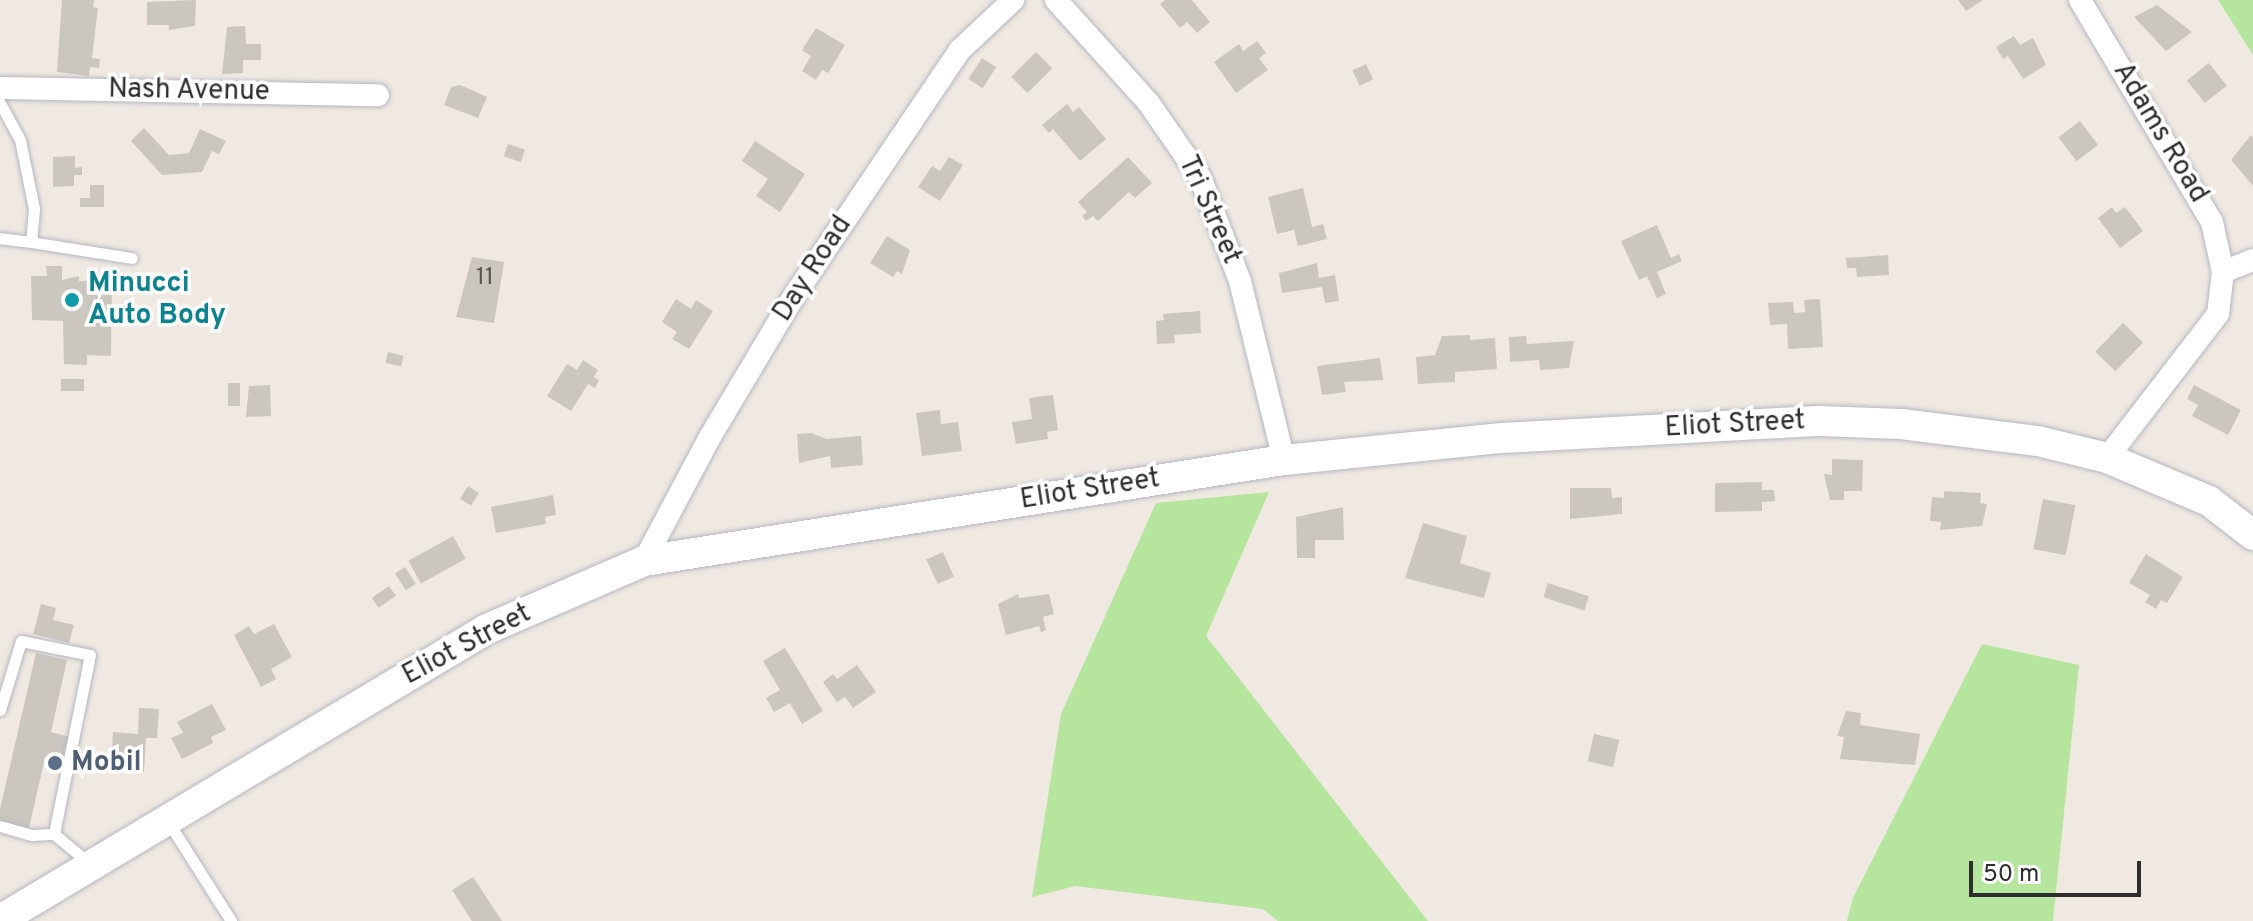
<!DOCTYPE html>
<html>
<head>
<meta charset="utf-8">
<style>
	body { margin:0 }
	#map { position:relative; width:2253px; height:921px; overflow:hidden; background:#efe9e1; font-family:Overpass,sans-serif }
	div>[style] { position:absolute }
	.green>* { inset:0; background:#b6e59e }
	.building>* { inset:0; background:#cbc7bf; transform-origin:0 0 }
	.roads { filter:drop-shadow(0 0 2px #b4b7c1) drop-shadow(0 0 2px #b4b7c1) }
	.lane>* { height:11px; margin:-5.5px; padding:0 5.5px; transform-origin:5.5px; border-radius:5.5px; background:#fff }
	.street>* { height:22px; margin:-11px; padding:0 11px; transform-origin:11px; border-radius:11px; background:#fff }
	.secondary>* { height:30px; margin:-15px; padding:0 15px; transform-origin:15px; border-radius:15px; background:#fff }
	.dots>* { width:22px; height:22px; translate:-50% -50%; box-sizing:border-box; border:4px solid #fff; border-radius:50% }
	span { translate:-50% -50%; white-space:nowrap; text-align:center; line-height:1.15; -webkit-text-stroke:7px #fff; paint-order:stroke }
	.number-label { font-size:24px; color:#555452 }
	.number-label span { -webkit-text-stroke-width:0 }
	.street-label { font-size:28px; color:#2e2e2e }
	.culture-label { font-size:28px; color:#0d838f; font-weight:700 }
	.left { translate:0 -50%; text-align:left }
	.service-label { font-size:28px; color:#4e5e75; font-weight:700 }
	.scale { position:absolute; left:1969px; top:861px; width:172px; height:36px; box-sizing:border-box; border:4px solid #2e2e2e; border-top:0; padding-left:10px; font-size:24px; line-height:28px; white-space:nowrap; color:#2e2e2e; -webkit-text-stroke:6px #fff; paint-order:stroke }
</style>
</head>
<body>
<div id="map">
	<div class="green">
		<i style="clip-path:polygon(2218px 0,2253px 0,2253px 55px)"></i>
		<i style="clip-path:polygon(1269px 492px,1206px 636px,1428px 921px,1278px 921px,1263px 909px,1075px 886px,1032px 897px,1061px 714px,1156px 503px)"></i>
		<i style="clip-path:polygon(1982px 644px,2079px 665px,2053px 921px,1847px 921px,1853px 898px)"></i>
	</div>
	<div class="building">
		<i style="clip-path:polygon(62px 0,94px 0,93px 7px,98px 8px,92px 58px,100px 59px,99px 68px,90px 67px,89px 76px,57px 72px)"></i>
		<i style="clip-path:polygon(196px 0,195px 26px,169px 30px,169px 25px,147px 25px,147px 2px)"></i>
		<i style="clip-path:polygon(1165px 0,1192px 0,1210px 22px,1197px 33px,1187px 22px,1180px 28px,1160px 4px)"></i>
		<i style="clip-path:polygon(1958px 0,1983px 0,1966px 11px)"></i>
		<i style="clip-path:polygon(2157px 5px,2192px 32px,2166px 51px,2134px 17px)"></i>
		<i style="clip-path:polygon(245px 26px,246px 44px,261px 44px,261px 60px,243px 60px,243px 73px,222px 74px,227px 27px)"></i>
		<i style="clip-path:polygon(816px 28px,845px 45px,828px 73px,822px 70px,816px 80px,802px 71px,811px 56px,802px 50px)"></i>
		<i style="clip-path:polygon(2014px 36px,2020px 45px,2033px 38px,2046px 65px,2023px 79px,2008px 56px,2003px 59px,1996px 47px)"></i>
		<i style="clip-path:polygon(1257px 41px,1266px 53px,1259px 58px,1268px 70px,1236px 93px,1214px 62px,1239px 44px,1243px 51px)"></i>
		<i style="left:1036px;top:52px;width:23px;height:35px;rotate:45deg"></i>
		<i style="left:982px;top:58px;width:17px;height:25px;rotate:33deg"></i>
		<i style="left:2209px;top:63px;width:29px;height:28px;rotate:52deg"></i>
		<i style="left:1366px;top:64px;width:17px;height:15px;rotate:65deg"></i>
		<i style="clip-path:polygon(460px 85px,487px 97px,478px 118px,444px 105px,451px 87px)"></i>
		<i style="clip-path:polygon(1067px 104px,1073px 112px,1079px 107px,1106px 139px,1080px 161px,1053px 129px,1049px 133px,1042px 125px)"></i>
		<i style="left:2080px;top:121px;width:30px;height:27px;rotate:53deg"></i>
		<i style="clip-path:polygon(144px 128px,169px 155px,189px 153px,200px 129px,226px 141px,219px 154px,212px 151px,202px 172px,162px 175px,131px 141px)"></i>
		<i style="clip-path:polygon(2251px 135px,2253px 138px,2253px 186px,2231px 160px)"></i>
		<i style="clip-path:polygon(755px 141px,805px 174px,780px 212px,756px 196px,768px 179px,742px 161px)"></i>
		<i style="left:508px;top:144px;width:18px;height:13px;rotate:19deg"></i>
		<i style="clip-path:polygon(75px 156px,75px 168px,82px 167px,82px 175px,74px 175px,74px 186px,53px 187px,53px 157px)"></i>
		<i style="clip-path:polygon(949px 157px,963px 165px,940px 201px,918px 187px,932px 166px,940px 171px)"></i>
		<i style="clip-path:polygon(1128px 157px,1152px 183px,1135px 198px,1129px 192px,1098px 221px,1093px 216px,1086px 221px,1082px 216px,1087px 212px,1078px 202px)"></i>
		<i style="clip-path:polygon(90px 185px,104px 185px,104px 207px,80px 207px,80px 198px,90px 198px)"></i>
		<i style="clip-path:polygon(1303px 188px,1312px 227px,1323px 224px,1327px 239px,1298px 246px,1294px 230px,1277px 234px,1268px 197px)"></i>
		<i style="clip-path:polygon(2112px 207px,2116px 213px,2125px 207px,2143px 231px,2120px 248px,2098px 218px)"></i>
		<i style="clip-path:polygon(1657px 225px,1671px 258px,1679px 254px,1682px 261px,1657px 272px,1666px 294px,1657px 298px,1647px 276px,1639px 280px,1621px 241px)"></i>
		<i style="clip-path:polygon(887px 236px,910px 250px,902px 274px,897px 271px,893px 277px,870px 263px)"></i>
		<i style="clip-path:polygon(1888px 255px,1889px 275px,1857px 277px,1856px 268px,1847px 268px,1846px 258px)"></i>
		<i style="clip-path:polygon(472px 257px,504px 262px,494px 323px,456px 317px)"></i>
		<i style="clip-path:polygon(1317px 263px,1319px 278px,1335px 275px,1339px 301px,1325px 303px,1322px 287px,1282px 293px,1279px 273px)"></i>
		<i style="clip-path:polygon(46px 266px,62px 266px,62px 280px,79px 276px,79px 281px,112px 280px,111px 356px,87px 355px,87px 365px,64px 364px,63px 321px,32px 320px,31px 276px,47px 276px)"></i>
		<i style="clip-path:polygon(676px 299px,691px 309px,696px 300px,713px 311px,689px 349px,672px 339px,677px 332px,662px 322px)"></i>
		<i style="clip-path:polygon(1820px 299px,1823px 347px,1788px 349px,1787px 324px,1770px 325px,1768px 303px,1793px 302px,1794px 313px,1805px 312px,1804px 300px)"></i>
		<i style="clip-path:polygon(1200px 311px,1201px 333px,1174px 335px,1175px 343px,1157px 344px,1156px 321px,1164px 320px,1163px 314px)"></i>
		<i style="left:2123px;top:323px;width:28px;height:40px;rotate:44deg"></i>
		<i style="clip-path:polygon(1470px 335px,1470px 340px,1495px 338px,1497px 369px,1455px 372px,1455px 382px,1418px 384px,1416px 357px,1435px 355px,1442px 336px)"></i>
		<i style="clip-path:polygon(1526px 336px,1527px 344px,1574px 341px,1569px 368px,1540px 370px,1539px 360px,1510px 362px,1509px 337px)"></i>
		<i style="left:388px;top:352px;width:16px;height:11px;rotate:14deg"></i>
		<i style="clip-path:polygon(1380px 358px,1383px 380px,1344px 382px,1346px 392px,1322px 395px,1317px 366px)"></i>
		<i style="clip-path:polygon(583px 360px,598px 370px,594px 377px,599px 380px,595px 388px,588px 384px,571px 411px,547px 396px,567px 364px,577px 370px)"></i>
		<i style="left:84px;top:379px;width:12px;height:23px;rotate:90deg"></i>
		<i style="left:228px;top:383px;width:12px;height:23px"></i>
		<i style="clip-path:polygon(270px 385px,271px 416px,246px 417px,249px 386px)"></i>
		<i style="clip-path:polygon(2194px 385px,2241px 410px,2228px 435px,2192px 416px,2198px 405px,2187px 399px)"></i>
		<i style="clip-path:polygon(1053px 395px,1058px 430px,1047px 432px,1048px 439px,1016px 444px,1012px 422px,1032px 419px,1029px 398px)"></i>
		<i style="clip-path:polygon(940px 410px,941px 424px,958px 422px,962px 451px,922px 456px,916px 413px)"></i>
		<i style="clip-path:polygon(811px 433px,827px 439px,861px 436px,863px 465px,831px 468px,830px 456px,799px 463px,797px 434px)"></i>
		<i style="clip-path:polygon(1832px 459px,1863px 460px,1862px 491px,1844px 491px,1844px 500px,1830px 500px,1824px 474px,1832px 475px)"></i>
		<i style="clip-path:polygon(1762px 482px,1762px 490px,1774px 490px,1775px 501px,1762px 502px,1762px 511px,1715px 512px,1715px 483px)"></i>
		<i style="left:468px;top:486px;width:13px;height:15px;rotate:32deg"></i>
		<i style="clip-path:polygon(1570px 488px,1611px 488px,1612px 498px,1622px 497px,1622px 514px,1570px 519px)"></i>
		<i style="clip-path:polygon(1944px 491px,1981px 493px,1980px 503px,1987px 504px,1982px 526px,1940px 530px,1941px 522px,1930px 521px,1932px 497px,1944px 498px)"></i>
		<i style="clip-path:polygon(553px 495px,556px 515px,545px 517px,546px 524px,496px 533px,491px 507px)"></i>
		<i style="left:2043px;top:499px;width:33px;height:51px;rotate:11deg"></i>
		<i style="clip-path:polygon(1343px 507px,1344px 540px,1315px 540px,1315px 558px,1297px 558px,1296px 517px)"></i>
		<i style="clip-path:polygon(1423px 523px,1467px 536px,1460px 563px,1491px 573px,1484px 598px,1405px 578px)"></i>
		<i style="left:453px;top:536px;width:26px;height:51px;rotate:61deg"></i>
		<i style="left:943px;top:552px;width:27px;height:18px;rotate:66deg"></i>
		<i style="clip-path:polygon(2146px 554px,2183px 577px,2167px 603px,2161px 600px,2156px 609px,2145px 602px,2150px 595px,2129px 583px)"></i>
		<i style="left:405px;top:567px;width:20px;height:12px;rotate:57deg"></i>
		<i style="left:1548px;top:583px;width:43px;height:15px;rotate:18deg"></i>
		<i style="left:389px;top:586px;width:12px;height:21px;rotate:55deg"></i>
		<i style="clip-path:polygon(1018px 594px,1019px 598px,1049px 594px,1054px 614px,1043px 617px,1046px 630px,1041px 632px,1039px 626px,1006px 635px,998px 604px)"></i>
		<i style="clip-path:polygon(41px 604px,56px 608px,53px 620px,74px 625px,69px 643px,33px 634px)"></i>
		<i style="clip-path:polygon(274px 624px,292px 657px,271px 669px,276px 679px,261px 687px,234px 635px,249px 626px,254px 634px)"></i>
		<i style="clip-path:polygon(785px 648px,823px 711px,802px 724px,790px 703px,774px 712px,766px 698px,780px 690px,763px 661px)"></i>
		<i style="clip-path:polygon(36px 653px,67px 660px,51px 732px,70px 737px,64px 762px,45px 758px,29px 828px,0 822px,0 809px)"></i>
		<i style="clip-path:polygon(857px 665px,876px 692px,853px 708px,845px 697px,837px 702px,823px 682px,833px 674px,837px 679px)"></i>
		<i style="clip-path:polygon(212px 704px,226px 730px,211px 737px,213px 743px,182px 759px,171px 738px,183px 733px,177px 722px)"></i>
		<i style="clip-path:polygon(139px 708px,159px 709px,157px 738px,146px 738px,144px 772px,111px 770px,113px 732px,138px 734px)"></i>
		<i style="clip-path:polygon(1846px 711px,1861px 713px,1860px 725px,1920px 734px,1915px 765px,1840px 759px,1844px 737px,1837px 736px)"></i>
		<i style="left:1594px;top:734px;width:26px;height:28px;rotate:13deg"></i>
		<i style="clip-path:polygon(473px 877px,502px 921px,472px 921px,452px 890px)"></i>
	</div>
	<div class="roads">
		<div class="lane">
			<i style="left:0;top:103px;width:42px;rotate:61.6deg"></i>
			<i style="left:20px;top:140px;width:70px;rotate:78.5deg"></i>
			<i style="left:34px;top:209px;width:33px;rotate:95deg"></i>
			<i style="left:31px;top:242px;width:31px;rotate:-173deg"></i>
			<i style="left:31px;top:242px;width:102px;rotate:9deg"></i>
			<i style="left:0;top:710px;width:72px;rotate:-73.1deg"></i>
			<i style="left:21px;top:641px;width:70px;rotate:11.5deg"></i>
			<i style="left:90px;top:655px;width:183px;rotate:101.4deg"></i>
			<i style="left:167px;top:820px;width:120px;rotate:57.6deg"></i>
			<i style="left:0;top:826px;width:33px;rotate:16deg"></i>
			<i style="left:32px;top:835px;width:22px;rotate:-3deg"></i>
			<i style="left:54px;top:834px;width:45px;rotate:39.6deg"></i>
		</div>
		<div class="street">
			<i style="left:1056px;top:0;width:137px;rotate:48deg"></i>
			<i style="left:1148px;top:102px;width:91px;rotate:55.3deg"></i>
			<i style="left:1200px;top:177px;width:111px;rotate:69deg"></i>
			<i style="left:1240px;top:281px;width:184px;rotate:76.2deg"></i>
			<i style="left:2080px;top:0;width:258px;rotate:59.3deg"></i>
			<i style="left:2212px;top:222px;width:51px;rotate:77.6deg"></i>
			<i style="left:0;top:88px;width:378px;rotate:1.1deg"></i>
			<i style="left:2107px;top:458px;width:182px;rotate:-52.4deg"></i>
			<i style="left:2218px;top:314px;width:42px;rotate:-83.2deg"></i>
			<i style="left:2223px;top:272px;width:32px;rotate:-22deg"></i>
			<i style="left:644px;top:561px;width:140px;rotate:-62deg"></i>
			<i style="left:710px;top:437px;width:164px;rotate:-59.2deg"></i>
			<i style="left:794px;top:296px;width:297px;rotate:-56deg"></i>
			<i style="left:960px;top:50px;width:73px;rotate:-43.3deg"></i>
		</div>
		<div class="secondary">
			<i style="left:0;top:920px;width:567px;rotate:-30.86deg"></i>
			<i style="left:487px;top:629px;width:171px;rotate:-23.4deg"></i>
			<i style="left:644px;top:561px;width:648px;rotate:-8.97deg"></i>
			<i style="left:1284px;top:460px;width:219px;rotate:-5.8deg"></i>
			<i style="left:1502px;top:438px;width:317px;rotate:-3.1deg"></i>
			<i style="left:1819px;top:421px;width:82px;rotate:2.1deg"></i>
			<i style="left:1901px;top:424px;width:138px;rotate:7.1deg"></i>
			<i style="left:2038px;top:441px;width:71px;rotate:13.8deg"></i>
			<i style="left:2107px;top:458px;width:111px;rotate:22.9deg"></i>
			<i style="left:2209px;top:501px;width:56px;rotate:37.7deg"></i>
		</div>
	</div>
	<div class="dots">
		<i style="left:72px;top:300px;background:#0f9aa8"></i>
		<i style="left:55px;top:763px;background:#5c6f8a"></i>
	</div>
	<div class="number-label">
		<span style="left:485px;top:279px">11</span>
	</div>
	<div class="street-label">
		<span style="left:189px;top:91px;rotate:1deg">Nash Avenue</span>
		<span style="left:2160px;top:133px;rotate:59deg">Adams Road</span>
		<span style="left:1209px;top:210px;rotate:66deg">Tri Street</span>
		<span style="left:813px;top:269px;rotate:-57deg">Day Road</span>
		<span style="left:1735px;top:425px;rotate:-3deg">Eliot Street</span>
		<span style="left:1090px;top:490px;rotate:-9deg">Eliot Street</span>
		<span style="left:467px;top:645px;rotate:-28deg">Eliot Street</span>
	</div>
	<div class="culture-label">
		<span class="left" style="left:88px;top:300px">Minucci<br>Auto Body</span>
	</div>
	<div class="service-label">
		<span class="left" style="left:71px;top:763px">Mobil</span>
	</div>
	<div class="scale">50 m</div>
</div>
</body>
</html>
